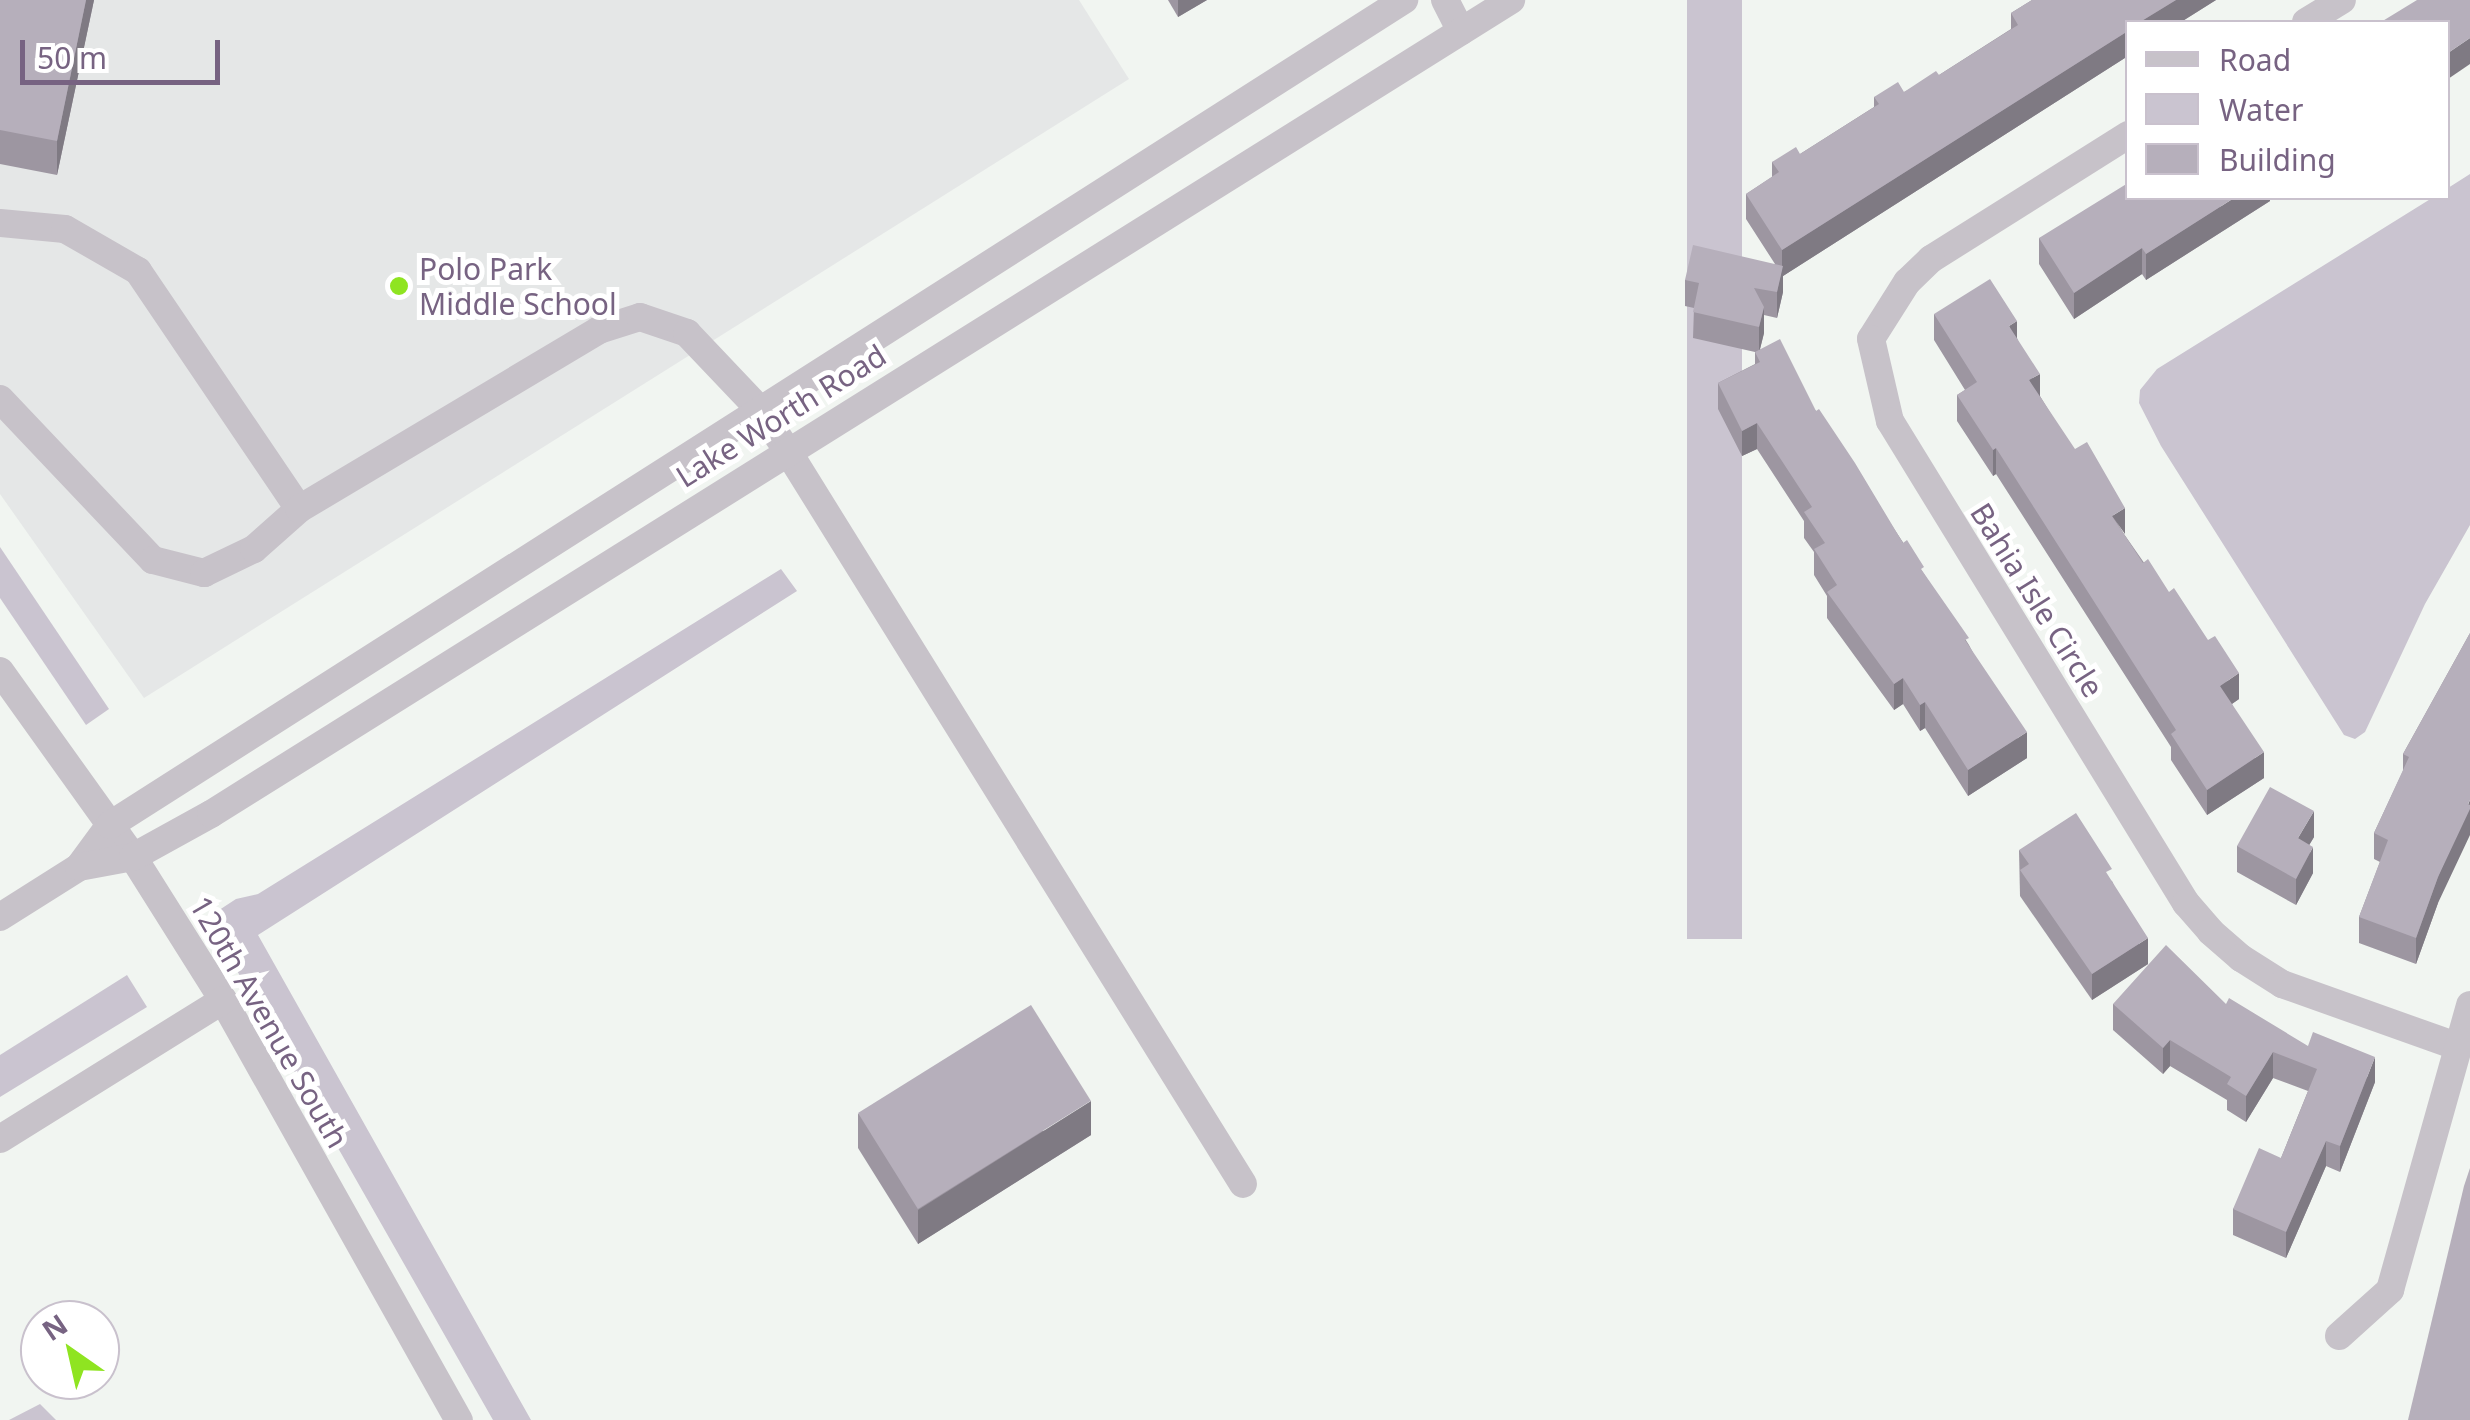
<!DOCTYPE html>
<html>
<head>
<meta charset="utf-8">
<style>
	body { margin:0 }
	#map { position:relative; width:2470px; height:1420px; overflow:hidden; background:#f1f5f1; font-family:"Noto Sans",sans-serif }
	div>[style] { position:absolute }
	.built>* { inset:0; background:#e5e7e7 }
	.water>* { inset:0; background:#cac4d0; transform-origin:0 0 }
	.minor>* { height:28px; margin:-14px; padding:0 14px; transform-origin:14px; border-radius:14px; background:#c7c2c9 }
	.wall>* { inset:0; background:#9d96a1 }
	.shaded-wall>* { inset:0; background:#7f7a83 }
	.building>* { inset:0; background:#b6afbb; transform-origin:0 0 }
	.dots>* { width:28px; height:28px; translate:-50% -50%; box-sizing:border-box; border:5px solid #fff; border-radius:50% }
	span { translate:-50% -50%; white-space:nowrap; text-align:center; line-height:1.15; -webkit-text-stroke:10px #fff; paint-order:stroke }
	.poi-label { font-size:30px; color:#776382 }
	.left { translate:0 -50%; text-align:left }
	.street-label { font-size:30px; color:#776382 }
	.legend { position:absolute; left:2125px; top:20px; width:325px; height:180px; box-sizing:border-box; background:#fff; border:2px solid #c9c1cd; margin:0; padding:12px 18px; list-style:none; font-size:30px; color:#776382 }
	.legend li { display:flex; align-items:center; gap:20px; height:50px }
	.legend b { width:50px; border:2px solid #c9c1cd }
	.north { position:absolute; left:20px; top:1300px; width:100px; height:100px; box-sizing:border-box; background:#fff; border:2px solid #c9c1cd; border-radius:50%; rotate:326deg; font-size:28px; font-weight:700; line-height:40px; text-align:center; color:#776382 }
	.north::after { content:''; display:block; margin:auto; width:35px; height:45px; background:#8fe421; clip-path:polygon(50% 0,100% 100%,50% 72%,0 100%) }
	.scale { position:absolute; left:20px; top:40px; width:200px; height:45px; box-sizing:border-box; border:5px solid #776382; border-top:0; padding-left:12px; font-size:30px; line-height:35px; white-space:nowrap; color:#776382; -webkit-text-stroke:8px #fff; paint-order:stroke }
</style>
</head>
<body>
<div id="map">
	<div class="built">
		<i style="clip-path:polygon(0 0,1079px 0,1129px 79px,144px 698px,0 494px)"></i>
	</div>
	<div class="water">
		<i style="left:1687px;top:0;width:55px;height:939px"></i>
		<i style="clip-path:polygon(2470px 174px,2470px 525px,2425px 604px,2365px 732px,2355px 739px,2344px 735px,2161px 446px,2139px 403px,2140px 390px,2157px 369px,2432px 198px,2448px 198px,2448px 188px)"></i>
		<i style="clip-path:polygon(0 547px,109px 709px,86px 725px,0 598px)"></i>
		<i style="clip-path:polygon(781px 569px,797px 591px,258px 935px,531px 1420px,493px 1420px,207px 918px,236px 899px,258px 894px)"></i>
		<i style="clip-path:polygon(127px 975px,147px 1007px,0 1097px,0 1055px)"></i>
		<i style="clip-path:polygon(40px 1404px,56px 1420px,9px 1420px)"></i>
	</div>
	<div class="minor">
		<i style="left:1445px;top:0;width:35px;rotate:63deg"></i>
		<i style="left:2306px;top:22px;width:42px;rotate:-31.4deg"></i>
		<i style="left:2128px;top:135px;width:233px;rotate:147.8deg"></i>
		<i style="left:1931px;top:259px;width:33px;rotate:136deg"></i>
		<i style="left:1907px;top:282px;width:67px;rotate:122.3deg"></i>
		<i style="left:1871px;top:339px;width:84px;rotate:77deg"></i>
		<i style="left:1890px;top:421px;width:566px;rotate:58.45deg"></i>
		<i style="left:2186px;top:903px;width:38px;rotate:49deg"></i>
		<i style="left:2211px;top:932px;width:40px;rotate:41deg"></i>
		<i style="left:2241px;top:958px;width:49px;rotate:32.4deg"></i>
		<i style="left:2282px;top:984px;width:185px;rotate:19.6deg"></i>
		<i style="left:0;top:223px;width:65px;rotate:5.3deg"></i>
		<i style="left:65px;top:229px;width:84px;rotate:29.9deg"></i>
		<i style="left:138px;top:271px;width:287px;rotate:55.9deg"></i>
		<i style="left:0;top:399px;width:222px;rotate:46.5deg"></i>
		<i style="left:153px;top:560px;width:53px;rotate:14.3deg"></i>
		<i style="left:204px;top:573px;width:55px;rotate:-25.6deg"></i>
		<i style="left:254px;top:549px;width:60px;rotate:-41.6deg"></i>
		<i style="left:299px;top:509px;width:349px;rotate:-30.8deg"></i>
		<i style="left:599px;top:330px;width:43px;rotate:-17.6deg"></i>
		<i style="left:640px;top:317px;width:50px;rotate:18.8deg"></i>
		<i style="left:687px;top:333px;width:106px;rotate:46.5deg"></i>
		<i style="left:760px;top:410px;width:48px;rotate:56deg"></i>
		<i style="left:787px;top:450px;width:864px;rotate:58.15deg"></i>
		<i style="left:0;top:671px;width:229px;rotate:54.4deg"></i>
		<i style="left:133px;top:857px;width:169px;rotate:57.8deg"></i>
		<i style="left:223px;top:1000px;width:482px;rotate:60.7deg"></i>
		<i style="left:79px;top:867px;width:52px;rotate:-53.6deg"></i>
		<i style="left:110px;top:825px;width:1535px;rotate:-32.52deg"></i>
		<i style="left:0;top:917px;width:93px;rotate:-32.3deg"></i>
		<i style="left:79px;top:867px;width:55px;rotate:-10.5deg"></i>
		<i style="left:133px;top:857px;width:89px;rotate:-28.9deg"></i>
		<i style="left:211px;top:814px;width:1534px;rotate:-32.05deg"></i>
		<i style="left:0;top:1139px;width:263px;rotate:-31.9deg"></i>
		<i style="left:2339px;top:1336px;width:69px;rotate:-42deg"></i>
		<i style="left:2390px;top:1290px;width:296px;rotate:-74.3deg"></i>
	</div>
	<div class="wall">
		<i style="clip-path:polygon(0 0,94px 0,57px 175px,0 164px)"></i>
		<i style="clip-path:polygon(1168px 0,1207px 0,1178px 17px)"></i>
		<i style="clip-path:polygon(2032px 0,2216px 0,2181px 22px,2128px 22px,2128px 56px,1783px 276px,1783px 292px,1777px 318px,1764px 315px,1764px 333px,1760px 349px,1816px 411px,1924px 574px,1969px 645px,2027px 758px,1968px 796px,1925px 728px,1920px 731px,1903px 704px,1894px 710px,1827px 618px,1827px 596px,1814px 575px,1814px 552px,1804px 538px,1804px 521px,1757px 449px,1742px 456px,1718px 409px,1718px 383px,1755px 364px,1755px 352px,1693px 338px,1694px 308px,1685px 306px,1685px 280px,1775px 264px,1746px 219px,1746px 194px,1772px 177px,1772px 162px,1800px 154px,1874px 107px,1874px 97px,1904px 92px,1939px 75px,2011px 29px,2011px 13px)"></i>
		<i style="clip-path:polygon(2270px 198px,2270px 201px,2146px 280px,2142px 274px,2074px 319px,2039px 264px,2039px 238px)"></i>
		<i style="clip-path:polygon(1934px 314px,2017px 338px,2040px 396px,2124px 534px,2239px 699px,2232px 704px,2264px 778px,2207px 815px,2171px 760px,2171px 747px,1996px 474px,1993px 476px,1957px 421px,1957px 395px,1965px 390px,1934px 340px)"></i>
		<i style="clip-path:polygon(2470px 633px,2438px 903px,2416px 964px,2359px 943px,2359px 917px,2380px 862px,2374px 859px,2374px 833px,2403px 771px,2403px 754px)"></i>
		<i style="clip-path:polygon(2314px 837px,2309px 845px,2313px 873px,2296px 905px,2237px 872px,2237px 846px)"></i>
		<i style="clip-path:polygon(2019px 850px,2112px 881px,2148px 964px,2092px 1000px,2020px 896px)"></i>
		<i style="clip-path:polygon(2113px 1004px,2226px 1004px,2375px 1082px,2340px 1172px,2326px 1166px,2286px 1258px,2233px 1235px,2233px 1209px,2281px 1158px,2308px 1091px,2273px 1078px,2246px 1122px,2227px 1110px,2227px 1100px,2170px 1066px,2163px 1074px,2113px 1030px)"></i>
		<i style="clip-path:polygon(858px 1114px,1091px 1135px,918px 1244px,858px 1148px)"></i>
	</div>
	<div class="shaded-wall">
		<i style="clip-path:polygon(86px 0,94px 0,57px 175px,57px 141px)"></i>
		<i style="clip-path:polygon(1178px 0,1207px 0,1178px 17px)"></i>
		<i style="clip-path:polygon(2176px 0,2216px 0,2181px 22px,2140px 22px)"></i>
		<i style="clip-path:polygon(2128px 31px,2128px 56px,1783px 276px,1783px 292px,1777px 318px,1777px 292px,1782px 268px,1782px 250px)"></i>
		<i style="clip-path:polygon(2470px 38px,2470px 64px,2448px 79px,2448px 53px)"></i>
		<i style="clip-path:polygon(2234px 198px,2270px 198px,2270px 201px,2146px 280px,2146px 254px)"></i>
		<i style="clip-path:polygon(2142px 248px,2142px 274px,2074px 319px,2074px 293px)"></i>
		<i style="clip-path:polygon(1764px 307px,1764px 333px,1759px 353px,1759px 327px)"></i>
		<i style="clip-path:polygon(2017px 321px,2017px 347px,2009px 326px)"></i>
		<i style="clip-path:polygon(2040px 374px,2040px 400px,2029px 380px)"></i>
		<i style="clip-path:polygon(1757px 423px,1757px 449px,1742px 456px,1742px 431px)"></i>
		<i style="clip-path:polygon(1996px 448px,1996px 474px,1993px 476px,1993px 450px)"></i>
		<i style="clip-path:polygon(2125px 508px,2125px 534px,2112px 516px)"></i>
		<i style="clip-path:polygon(2239px 673px,2239px 699px,2220px 712px,2220px 686px)"></i>
		<i style="clip-path:polygon(1903px 678px,1903px 704px,1894px 710px,1894px 684px)"></i>
		<i style="clip-path:polygon(1925px 702px,1925px 728px,1920px 731px,1920px 705px)"></i>
		<i style="clip-path:polygon(2027px 732px,2027px 758px,1968px 796px,1968px 770px)"></i>
		<i style="clip-path:polygon(2264px 752px,2264px 778px,2207px 815px,2207px 790px)"></i>
		<i style="clip-path:polygon(2470px 800px,2470px 835px,2438px 903px,2416px 964px,2416px 938px,2438px 877px)"></i>
		<i style="clip-path:polygon(2314px 811px,2314px 837px,2298px 864px,2298px 838px)"></i>
		<i style="clip-path:polygon(2313px 847px,2313px 873px,2296px 905px,2296px 879px)"></i>
		<i style="clip-path:polygon(2148px 938px,2148px 964px,2092px 1000px,2092px 974px)"></i>
		<i style="clip-path:polygon(2170px 1040px,2170px 1066px,2163px 1074px,2163px 1048px)"></i>
		<i style="clip-path:polygon(2273px 1052px,2273px 1078px,2246px 1122px,2246px 1096px)"></i>
		<i style="clip-path:polygon(2375px 1057px,2375px 1082px,2340px 1172px,2340px 1146px)"></i>
		<i style="clip-path:polygon(1091px 1101px,1091px 1135px,918px 1244px,918px 1210px)"></i>
		<i style="clip-path:polygon(2326px 1141px,2326px 1166px,2286px 1258px,2286px 1232px)"></i>
	</div>
	<div class="building">
		<i style="clip-path:polygon(0 0,86px 0,57px 141px,0 130px)"></i>
		<i style="clip-path:polygon(2032px 0,2176px 0,2140px 22px,2128px 22px,2128px 31px,1782px 250px,1746px 194px,1779px 172px,1772px 162px,1796px 147px,1800px 154px,1879px 104px,1874px 97px,1898px 82px,1904px 92px,1936px 71px,1939px 75px,2018px 25px,2011px 13px)"></i>
		<i style="clip-path:polygon(2417px 0,2470px 0,2470px 38px,2448px 53px,2448px 22px,2381px 22px)"></i>
		<i style="clip-path:polygon(2128px 183px,2128px 198px,2234px 198px,2146px 254px,2142px 248px,2074px 293px,2039px 238px)"></i>
		<i style="clip-path:polygon(1693px 245px,1783px 266px,1777px 292px,1754px 288px,1764px 307px,1759px 327px,1693px 312px,1699px 283px,1685px 280px)"></i>
		<i style="clip-path:polygon(1990px 279px,2017px 321px,2009px 326px,2040px 374px,2029px 380px,2075px 449px,2087px 442px,2125px 508px,2112px 516px,2143px 563px,2148px 559px,2169px 592px,2174px 588px,2208px 640px,2215px 636px,2239px 673px,2220px 686px,2264px 752px,2207px 790px,2171px 734px,2176px 730px,1996px 448px,1993px 450px,1957px 395px,1977px 382px,1934px 314px)"></i>
		<i style="clip-path:polygon(1780px 339px,1816px 411px,1819px 409px,1855px 463px,1903px 543px,1907px 540px,1924px 567px,1921px 569px,1969px 638px,1965px 640px,2027px 732px,1968px 770px,1925px 702px,1920px 705px,1903px 678px,1894px 684px,1827px 592px,1837px 585px,1814px 549px,1825px 543px,1804px 512px,1812px 507px,1757px 423px,1742px 431px,1718px 383px,1760px 362px,1755px 352px)"></i>
		<i style="clip-path:polygon(2470px 633px,2470px 800px,2468px 804px,2470px 805px,2470px 809px,2438px 877px,2416px 938px,2359px 917px,2388px 840px,2374px 833px,2409px 757px,2403px 754px)"></i>
		<i style="clip-path:polygon(2270px 787px,2314px 811px,2298px 838px,2313px 847px,2296px 879px,2237px 846px)"></i>
		<i style="clip-path:polygon(2076px 813px,2112px 869px,2106px 872px,2148px 938px,2092px 974px,2020px 870px,2029px 864px,2019px 850px)"></i>
		<i style="clip-path:polygon(2166px 945px,2226px 1004px,2229px 998px,2308px 1046px,2313px 1032px,2375px 1057px,2340px 1146px,2326px 1141px,2286px 1232px,2233px 1209px,2259px 1148px,2281px 1158px,2317px 1069px,2273px 1052px,2246px 1096px,2227px 1084px,2231px 1077px,2170px 1040px,2163px 1048px,2113px 1004px)"></i>
		<i style="left:1031px;top:1005px;width:113px;height:204px;rotate:58deg"></i>
		<i style="clip-path:polygon(2470px 1168px,2470px 1420px,2408px 1420px,2464px 1186px)"></i>
	</div>
	<div class="dots">
		<i style="left:399px;top:286px;background:#8fe421"></i>
	</div>
	<div class="poi-label">
		<span class="left" style="left:419px;top:286px">Polo Park<br>Middle School</span>
	</div>
	<div class="street-label">
		<span style="left:781px;top:416px;rotate:-32deg">Lake Worth Road</span>
		<span style="left:2037px;top:600px;rotate:58deg">Bahia Isle Circle</span>
		<span style="left:269px;top:1022px;rotate:60deg">120th Avenue South</span>
	</div>
	<ul class="legend">
	<li><b style="height:12px;background:#c7c2c9"></b>Road</li>
	<li><b style="height:28px;background:#cac4d0"></b>Water</li>
	<li><b style="height:28px;background:#b6afbb"></b>Building</li>
	</ul>
	<div class="north">N</div>
	<div class="scale">50 m</div>
</div>
</body>
</html>
